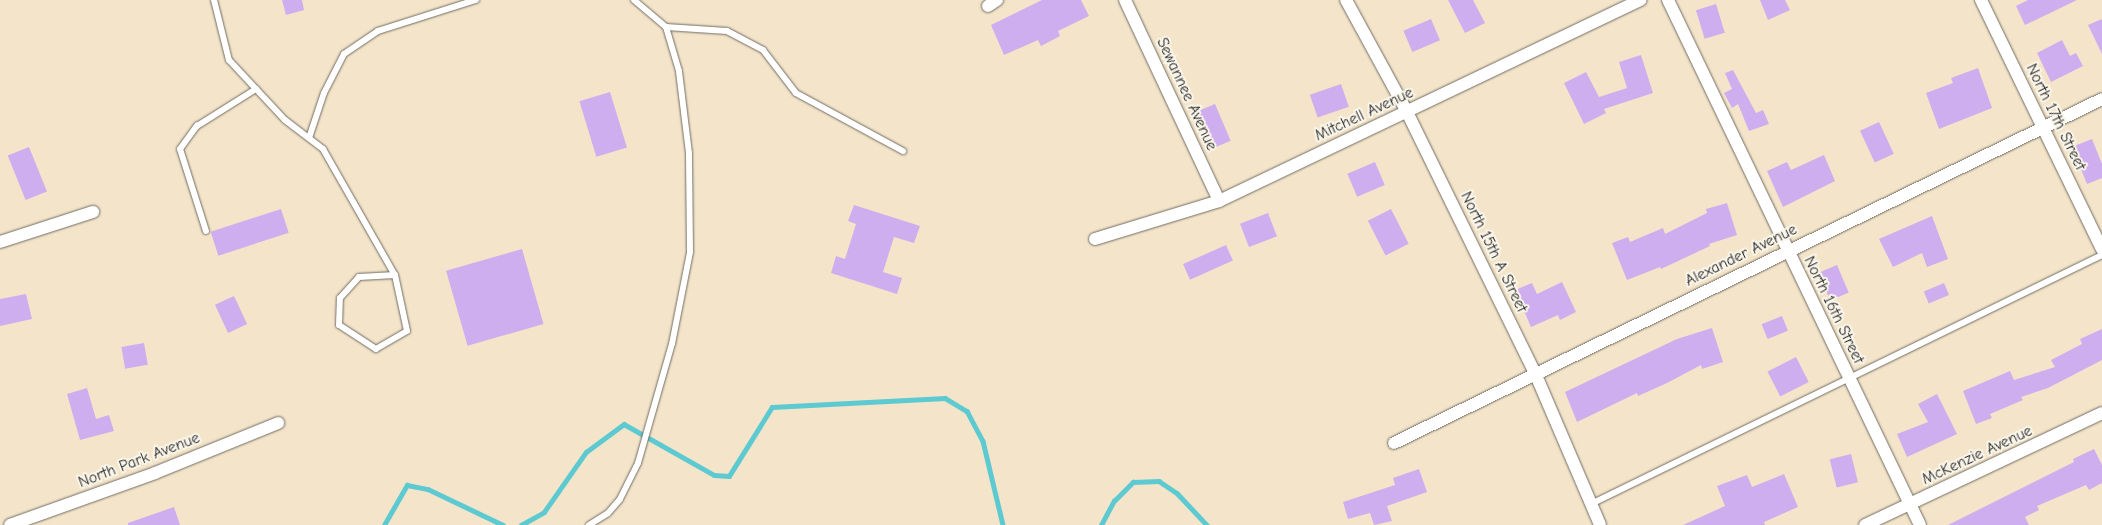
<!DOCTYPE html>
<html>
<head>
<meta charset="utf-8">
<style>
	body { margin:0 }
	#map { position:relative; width:2102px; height:525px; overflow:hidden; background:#f4e5ca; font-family:"Comic Neue",sans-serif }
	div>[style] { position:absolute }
	.stream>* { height:4.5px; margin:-2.25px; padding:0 2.25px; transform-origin:2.25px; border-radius:2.25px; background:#5dcad2 }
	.building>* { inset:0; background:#ceaeee; transform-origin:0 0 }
	.roads { filter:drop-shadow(0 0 1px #716c63) drop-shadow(0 0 1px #716c63) }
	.service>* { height:6px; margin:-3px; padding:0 3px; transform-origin:3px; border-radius:3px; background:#fff }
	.minor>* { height:12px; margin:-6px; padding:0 6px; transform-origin:6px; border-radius:6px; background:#fff }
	span { translate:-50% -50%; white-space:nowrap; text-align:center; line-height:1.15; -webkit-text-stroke:4px #fbf7ec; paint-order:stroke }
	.street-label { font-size:16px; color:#2b2b2b }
</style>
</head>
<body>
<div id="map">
	<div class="stream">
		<i style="left:384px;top:525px;width:46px;rotate:-60.1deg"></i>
		<i style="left:407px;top:485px;width:21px;rotate:11deg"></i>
		<i style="left:428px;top:489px;width:83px;rotate:25.6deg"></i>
		<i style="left:521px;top:525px;width:26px;rotate:-29deg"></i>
		<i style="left:544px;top:512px;width:73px;rotate:-55deg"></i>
		<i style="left:586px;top:452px;width:47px;rotate:-36.4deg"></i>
		<i style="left:624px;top:424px;width:103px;rotate:29.5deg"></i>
		<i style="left:714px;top:475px;width:15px;rotate:4deg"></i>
		<i style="left:729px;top:476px;width:81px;rotate:-58.1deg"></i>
		<i style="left:772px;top:407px;width:173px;rotate:-3deg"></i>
		<i style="left:945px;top:398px;width:26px;rotate:31deg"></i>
		<i style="left:967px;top:411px;width:34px;rotate:62deg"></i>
		<i style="left:983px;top:441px;width:86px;rotate:76.6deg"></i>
		<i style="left:1101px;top:525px;width:27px;rotate:-62deg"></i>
		<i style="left:1114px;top:501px;width:27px;rotate:-45deg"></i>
		<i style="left:1133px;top:482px;width:26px;rotate:-2deg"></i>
		<i style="left:1159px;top:481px;width:22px;rotate:34deg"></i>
		<i style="left:1177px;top:493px;width:44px;rotate:46.8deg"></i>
	</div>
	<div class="building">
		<i style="clip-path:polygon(282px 0,302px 0,304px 10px,286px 15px)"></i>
		<i style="clip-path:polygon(1042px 0,1081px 0,1089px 16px,1058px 31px,1060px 36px,1041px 46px,1038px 40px,1004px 55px,991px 25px)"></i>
		<i style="clip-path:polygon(1448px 0,1473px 0,1485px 23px,1465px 33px)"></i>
		<i style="clip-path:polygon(1760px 0,1785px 0,1790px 10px,1768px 20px)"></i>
		<i style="clip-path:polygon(2028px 0,2077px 0,2025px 25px,2016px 6px)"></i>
		<i style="left:1716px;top:4px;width:30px;height:21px;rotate:73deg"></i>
		<i style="left:1431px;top:19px;width:23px;height:30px;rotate:67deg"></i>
		<i style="clip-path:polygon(2102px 19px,2102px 54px,2088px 25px)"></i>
		<i style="clip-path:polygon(2062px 40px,2070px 56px,2076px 53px,2083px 66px,2051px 82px,2037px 53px)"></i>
		<i style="clip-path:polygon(1641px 55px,1653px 93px,1604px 109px,1606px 113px,1584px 124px,1564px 83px,1586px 72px,1599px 97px,1627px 88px,1619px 62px)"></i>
		<i style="clip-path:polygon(1978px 68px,1992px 108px,1939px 129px,1926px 93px,1953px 83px,1951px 78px)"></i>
		<i style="clip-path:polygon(1733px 70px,1756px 113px,1763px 110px,1769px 124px,1749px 131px,1738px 104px,1732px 108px,1724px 93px,1732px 89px,1725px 73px)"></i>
		<i style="left:1341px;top:84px;width:24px;height:33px;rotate:71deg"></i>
		<i style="left:610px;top:92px;width:58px;height:32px;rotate:73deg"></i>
		<i style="left:1215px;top:104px;width:40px;height:22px;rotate:67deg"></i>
		<i style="left:1879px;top:122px;width:35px;height:21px;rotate:65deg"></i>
		<i style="clip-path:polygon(2092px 139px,2102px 164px,2102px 178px,2087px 184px,2072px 147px)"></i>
		<i style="left:29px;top:147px;width:48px;height:23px;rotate:68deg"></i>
		<i style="clip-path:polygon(1824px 155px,1835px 181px,1783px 207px,1767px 171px,1787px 162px,1791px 170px)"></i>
		<i style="left:1375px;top:162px;width:25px;height:30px;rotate:67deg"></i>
		<i style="clip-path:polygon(1727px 203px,1737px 235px,1709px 244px,1710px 246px,1661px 269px,1660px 267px,1627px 280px,1612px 243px,1628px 237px,1630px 242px,1663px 228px,1665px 234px,1707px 213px,1706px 209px)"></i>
		<i style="clip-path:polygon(854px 205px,920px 226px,914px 243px,894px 237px,883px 272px,902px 278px,897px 294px,831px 273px,836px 256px,845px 259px,856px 224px,848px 221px)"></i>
		<i style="left:281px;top:209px;width:25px;height:74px;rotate:72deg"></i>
		<i style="left:1391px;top:209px;width:39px;height:26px;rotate:63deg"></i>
		<i style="left:1268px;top:213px;width:25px;height:30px;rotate:69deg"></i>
		<i style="clip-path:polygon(1932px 216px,1948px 259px,1927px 267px,1922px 253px,1893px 267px,1879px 239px)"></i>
		<i style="left:1226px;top:245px;width:17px;height:47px;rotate:66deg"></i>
		<i style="left:522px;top:249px;width:78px;height:79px;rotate:74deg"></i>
		<i style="left:1837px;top:265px;width:30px;height:20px;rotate:67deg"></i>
		<i style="clip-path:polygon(1562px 282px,1576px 312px,1560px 320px,1558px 315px,1531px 327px,1515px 290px,1532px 283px,1537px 294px)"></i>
		<i style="left:1944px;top:283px;width:13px;height:22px;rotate:67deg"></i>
		<i style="clip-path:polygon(26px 294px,32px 319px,0 326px,0 299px)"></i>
		<i style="left:234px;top:296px;width:31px;height:21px;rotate:65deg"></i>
		<i style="left:1782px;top:316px;width:16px;height:22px;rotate:68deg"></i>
		<i style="clip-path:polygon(1712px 328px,1723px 362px,1702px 369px,1701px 365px,1667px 383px,1638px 396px,1637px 393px,1577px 422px,1565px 392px,1677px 339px)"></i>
		<i style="clip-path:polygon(2102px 329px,2102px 360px,2048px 388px,2021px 397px,2023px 400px,1990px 414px,1992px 418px,1976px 424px,1963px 391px,2010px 371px,2014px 380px,2055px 367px,2051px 360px,2082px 344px,2080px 339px)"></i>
		<i style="left:144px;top:343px;width:22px;height:23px;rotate:80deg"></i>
		<i style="left:1796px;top:357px;width:28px;height:32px;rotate:63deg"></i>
		<i style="clip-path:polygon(87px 388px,96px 419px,109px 415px,114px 431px,80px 440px,67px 394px)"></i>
		<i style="clip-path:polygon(1937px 394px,1957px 434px,1907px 457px,1897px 434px,1928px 422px,1918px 404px)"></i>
		<i style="clip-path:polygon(2094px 449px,2102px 465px,2102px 483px,2089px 490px,2086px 485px,2037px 506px,2039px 510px,2025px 517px,2029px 525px,1948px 525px,2074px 462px,2073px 459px)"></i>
		<i style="left:1851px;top:454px;width:29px;height:22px;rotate:76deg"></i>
		<i style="clip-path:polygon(1419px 469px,1427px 492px,1387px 506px,1392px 521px,1374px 525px,1370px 513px,1348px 519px,1343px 502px,1395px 485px,1393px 478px)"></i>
		<i style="clip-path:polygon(1784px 474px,1798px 507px,1764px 522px,1765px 525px,1683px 525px,1725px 506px,1717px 486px,1747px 475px,1752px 487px)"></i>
		<i style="clip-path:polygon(174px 507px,180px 525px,128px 525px,128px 523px)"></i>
	</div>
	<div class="roads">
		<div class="service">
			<i style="left:214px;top:0;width:62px;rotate:76deg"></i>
			<i style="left:229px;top:60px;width:82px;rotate:47deg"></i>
			<i style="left:285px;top:120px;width:48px;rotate:37.3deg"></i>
			<i style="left:323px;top:149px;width:145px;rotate:60.3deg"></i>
			<i style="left:395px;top:275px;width:57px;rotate:77.9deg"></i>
			<i style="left:407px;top:331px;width:36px;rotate:150deg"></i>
			<i style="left:376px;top:349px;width:44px;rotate:-147deg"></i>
			<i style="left:339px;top:325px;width:27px;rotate:-88deg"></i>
			<i style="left:340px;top:298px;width:28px;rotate:-48deg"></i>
			<i style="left:359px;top:277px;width:36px;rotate:-3deg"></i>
			<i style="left:666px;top:27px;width:61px;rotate:3.8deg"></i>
			<i style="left:727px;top:31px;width:41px;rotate:27.8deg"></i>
			<i style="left:763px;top:50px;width:54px;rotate:52.5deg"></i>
			<i style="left:796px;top:93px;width:122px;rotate:28.5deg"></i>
			<i style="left:309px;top:138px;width:47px;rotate:-71.6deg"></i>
			<i style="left:324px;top:93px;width:44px;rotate:-62.9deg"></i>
			<i style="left:344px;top:54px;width:41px;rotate:-34.1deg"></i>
			<i style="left:378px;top:31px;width:103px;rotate:-17.6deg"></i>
			<i style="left:206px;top:231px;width:86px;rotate:-107.6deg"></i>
			<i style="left:180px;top:149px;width:29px;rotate:-54deg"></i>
			<i style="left:197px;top:126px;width:70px;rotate:-32.1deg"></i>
			<i style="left:1591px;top:504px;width:568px;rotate:-25.98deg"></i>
			<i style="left:589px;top:525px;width:22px;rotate:-32deg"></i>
			<i style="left:608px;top:513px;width:18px;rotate:-49deg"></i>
			<i style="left:620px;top:499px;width:40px;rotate:-63.4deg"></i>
			<i style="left:638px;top:463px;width:124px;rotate:-74.1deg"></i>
			<i style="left:672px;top:344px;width:94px;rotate:-78.9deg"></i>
			<i style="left:690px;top:252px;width:99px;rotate:-90.6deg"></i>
			<i style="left:689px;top:153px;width:83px;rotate:-97deg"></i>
			<i style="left:679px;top:71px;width:46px;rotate:-106.5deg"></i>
			<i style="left:666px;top:27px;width:42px;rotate:-139.8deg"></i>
		</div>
		<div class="minor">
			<i style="left:1125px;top:0;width:222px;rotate:64.9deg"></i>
			<i style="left:1346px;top:0;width:128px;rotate:61.4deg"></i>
			<i style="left:1407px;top:112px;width:291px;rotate:63.9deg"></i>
			<i style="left:1535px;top:373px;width:165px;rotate:66.8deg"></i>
			<i style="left:1668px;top:0;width:582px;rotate:64.36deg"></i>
			<i style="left:1981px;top:0;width:277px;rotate:64.1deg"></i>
			<i style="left:988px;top:6px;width:11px;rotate:-34deg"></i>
			<i style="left:1095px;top:239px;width:130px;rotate:-17deg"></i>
			<i style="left:1219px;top:201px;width:467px;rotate:-25.5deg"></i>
			<i style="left:0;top:242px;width:98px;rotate:-17.9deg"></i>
			<i style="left:1394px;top:443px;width:787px;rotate:-25.91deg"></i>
			<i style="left:10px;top:525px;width:154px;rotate:-19.7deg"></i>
			<i style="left:155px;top:473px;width:133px;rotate:-22.1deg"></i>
			<i style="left:1865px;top:525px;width:262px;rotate:-25.3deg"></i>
		</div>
	</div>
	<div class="street-label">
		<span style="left:1187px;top:94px;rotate:65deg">Sewannee Avenue</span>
		<span style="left:1364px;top:114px;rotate:-25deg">Mitchell Avenue</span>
		<span style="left:2056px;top:117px;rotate:64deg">North 17th Street</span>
		<span style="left:1494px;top:252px;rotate:64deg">North 15th A Street</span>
		<span style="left:1741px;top:255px;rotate:-26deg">Alexander Avenue</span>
		<span style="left:1834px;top:310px;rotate:64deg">North 16th Street</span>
		<span style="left:1977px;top:455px;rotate:-25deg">McKenzie Avenue</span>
		<span style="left:139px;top:460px;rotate:-21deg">North Park Avenue</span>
	</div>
</div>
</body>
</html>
